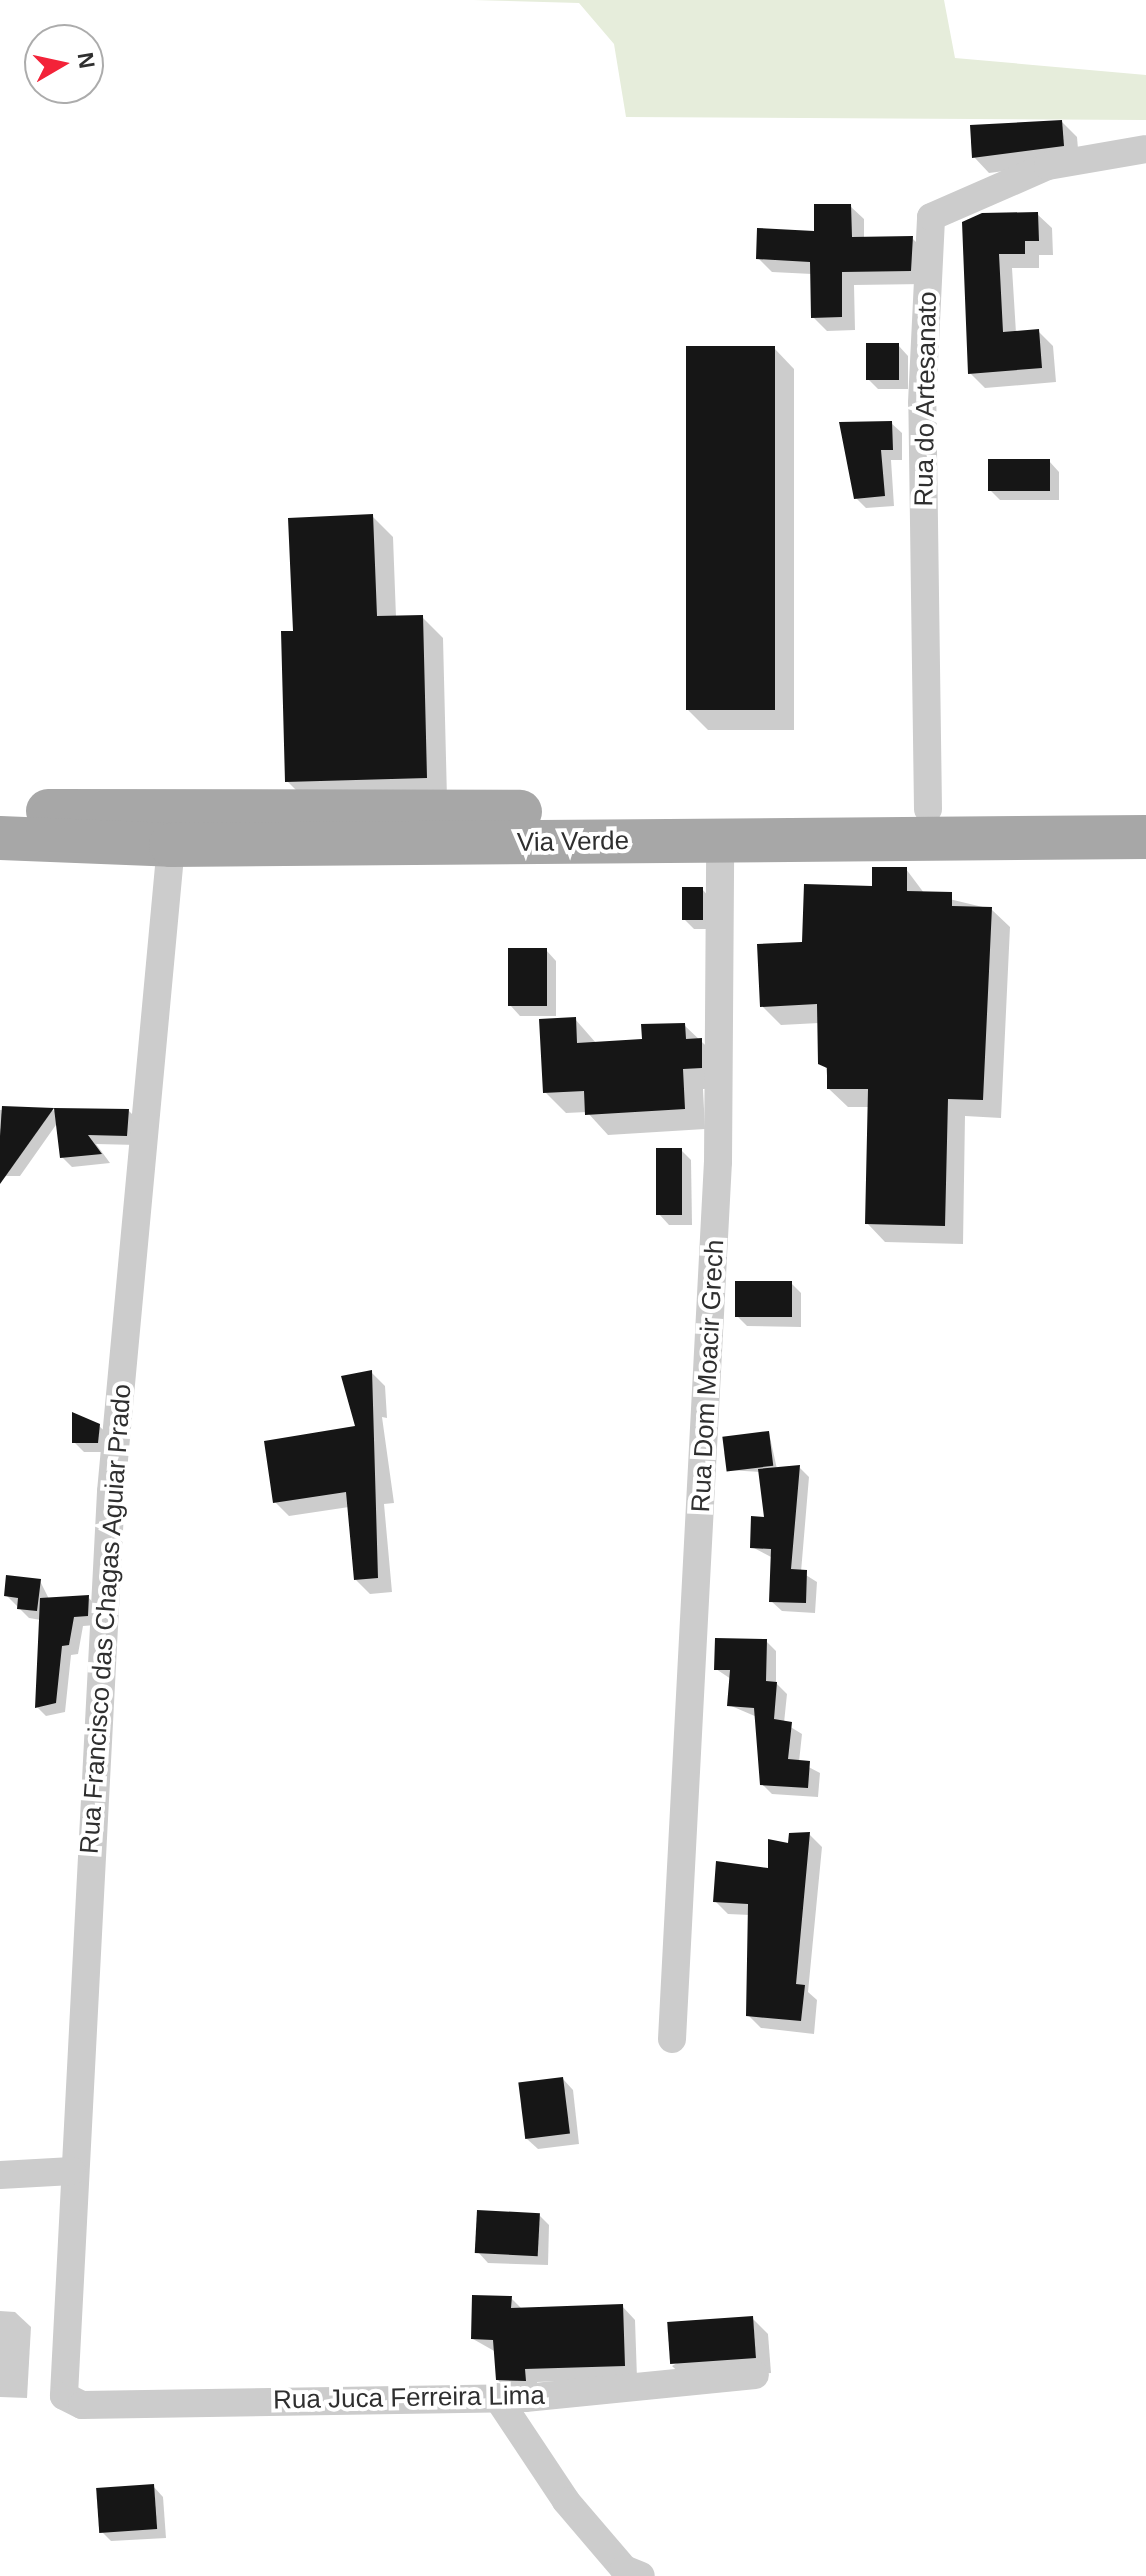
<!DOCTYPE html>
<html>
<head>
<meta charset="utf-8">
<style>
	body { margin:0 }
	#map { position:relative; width:1146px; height:2576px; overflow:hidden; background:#fff; font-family:Helvetica,sans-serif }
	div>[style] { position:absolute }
	.green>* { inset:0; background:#e6eddb }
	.shadow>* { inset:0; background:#0003 }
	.building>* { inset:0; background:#161616; transform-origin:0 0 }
	.minor>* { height:28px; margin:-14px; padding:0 14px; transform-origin:14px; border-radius:14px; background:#ccc }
	.primary>* { height:44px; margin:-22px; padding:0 22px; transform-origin:22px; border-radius:22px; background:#a7a7a7 }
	span { translate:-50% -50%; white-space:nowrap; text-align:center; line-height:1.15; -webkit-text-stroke:8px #fff; paint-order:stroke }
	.street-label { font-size:26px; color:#2f2f2f }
	.north { position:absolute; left:24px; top:24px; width:80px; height:80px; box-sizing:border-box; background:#fff; border:2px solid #acacac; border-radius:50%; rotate:81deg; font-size:22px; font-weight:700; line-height:32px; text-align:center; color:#2f2f2f }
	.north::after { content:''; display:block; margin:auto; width:28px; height:36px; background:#f32339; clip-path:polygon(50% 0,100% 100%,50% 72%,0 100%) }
</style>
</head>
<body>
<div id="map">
	<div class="green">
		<i style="clip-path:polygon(473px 0,944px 0,955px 58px,1146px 75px,1146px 120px,626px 117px,614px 44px,579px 3px)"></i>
	</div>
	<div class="shadow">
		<i style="clip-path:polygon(1062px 122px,1077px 137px,1079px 161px,989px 173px,974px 157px)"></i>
		<i style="clip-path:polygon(850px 206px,864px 219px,864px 239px,912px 238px,926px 252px,924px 284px,854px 285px,855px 330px,827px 331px,813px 317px,812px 274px,772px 272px,758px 258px,816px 233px)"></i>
		<i style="clip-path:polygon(1037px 214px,1052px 228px,1053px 255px,1039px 255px,1039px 268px,1012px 268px,1016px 333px,1038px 331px,1053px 346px,1056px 382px,985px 388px,970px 373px,964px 223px)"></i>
		<i style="clip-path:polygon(898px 345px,908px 356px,908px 389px,878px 389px,868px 379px)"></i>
		<i style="clip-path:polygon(774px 348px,794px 369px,794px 730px,708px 730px,687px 709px)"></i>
		<i style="clip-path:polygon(891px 423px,902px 433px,902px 460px,891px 460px,894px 506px,866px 508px,856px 498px)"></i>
		<i style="clip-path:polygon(1049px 461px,1059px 472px,1059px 500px,1000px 500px,990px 490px)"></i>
		<i style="clip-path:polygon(372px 516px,393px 537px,396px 617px,422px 617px,443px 638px,447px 798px,308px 802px,287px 781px,295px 633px)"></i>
		<i style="clip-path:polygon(906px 869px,924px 893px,991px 909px,1010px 927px,1001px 1118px,965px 1116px,963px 1244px,885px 1242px,867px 1223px,869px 1107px,848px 1107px,829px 1089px,819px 1023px,781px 1025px,762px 1006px,804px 944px)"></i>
		<i style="clip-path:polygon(702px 889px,712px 900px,712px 929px,694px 929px,684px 919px)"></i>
		<i style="clip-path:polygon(546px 950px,556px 961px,556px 1016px,520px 1016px,510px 1005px)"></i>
		<i style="clip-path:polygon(575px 1019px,596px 1043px,644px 1041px,684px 1025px,722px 1061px,722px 1088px,703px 1089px,705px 1129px,608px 1135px,587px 1112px,566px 1113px,545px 1092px)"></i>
		<i style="clip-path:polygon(0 1110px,129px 1111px,139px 1121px,137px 1145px,96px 1144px,110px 1163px,72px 1167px,62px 1157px,58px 1122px,20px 1176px,0 1176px)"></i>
		<i style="clip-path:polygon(681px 1150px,691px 1160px,692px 1225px,669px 1225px,659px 1214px)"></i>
		<i style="clip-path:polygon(791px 1283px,801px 1293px,801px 1327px,747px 1326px,737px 1316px)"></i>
		<i style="clip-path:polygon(371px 1372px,385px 1386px,387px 1418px,382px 1417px,394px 1503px,384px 1504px,392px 1592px,370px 1594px,356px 1580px,349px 1507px,289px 1516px,275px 1502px,358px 1427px)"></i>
		<i style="clip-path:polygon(99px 1426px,110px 1436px,108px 1452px,84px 1452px,74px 1442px)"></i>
		<i style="clip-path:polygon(769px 1433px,777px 1469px,799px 1467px,809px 1477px,801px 1572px,817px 1582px,815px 1613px,782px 1611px,771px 1601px,773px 1558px,752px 1547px,766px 1519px,761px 1472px,728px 1470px)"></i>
		<i style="clip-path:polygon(40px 1581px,49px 1599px,88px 1597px,97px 1607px,96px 1625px,83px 1626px,78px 1654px,71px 1655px,65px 1712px,46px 1716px,37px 1707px,41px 1620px,29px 1618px,6px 1595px)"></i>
		<i style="clip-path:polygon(766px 1641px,776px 1651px,776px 1683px,787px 1694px,784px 1723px,802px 1734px,799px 1762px,820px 1773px,818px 1797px,772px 1794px,762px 1784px,757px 1717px,729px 1705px,731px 1679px,716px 1669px)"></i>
		<i style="clip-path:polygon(809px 1834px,822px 1847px,808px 1992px,817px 2000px,814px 2034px,761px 2028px,748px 2015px,750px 1915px,728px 1914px,715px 1901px,770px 1870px)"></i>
		<i style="clip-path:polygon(563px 2079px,573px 2090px,579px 2144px,538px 2149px,527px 2139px)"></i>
		<i style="clip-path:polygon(539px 2215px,549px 2225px,548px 2265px,488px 2263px,478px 2252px)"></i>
		<i style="clip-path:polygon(511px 2298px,523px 2310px,622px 2306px,635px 2320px,637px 2378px,537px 2382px,538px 2394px,511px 2393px,497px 2379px,496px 2352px,473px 2339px)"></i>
		<i style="clip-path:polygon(0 2311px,15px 2312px,31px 2327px,27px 2398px,0 2397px)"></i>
		<i style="clip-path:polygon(752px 2318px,768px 2334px,771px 2373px,688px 2381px,672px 2366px)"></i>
		<i style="clip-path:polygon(153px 2486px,163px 2497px,166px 2538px,111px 2541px,101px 2531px)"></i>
	</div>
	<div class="building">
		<i style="clip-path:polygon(1062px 120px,1064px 146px,972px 158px,970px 125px)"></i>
		<i style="clip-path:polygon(814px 204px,851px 204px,852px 237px,913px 236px,911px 271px,842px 272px,842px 317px,811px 318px,810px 262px,756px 259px,757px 228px,814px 231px)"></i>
		<i style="clip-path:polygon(1038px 212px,1039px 241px,1025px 241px,1025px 254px,999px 254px,1003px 332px,1039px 329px,1042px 368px,968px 374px,962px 222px,982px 213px)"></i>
		<i style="left:866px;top:343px;width:33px;height:37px"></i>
		<i style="left:686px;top:346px;width:89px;height:364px"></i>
		<i style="clip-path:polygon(892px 421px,893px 450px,881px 450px,885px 496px,854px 499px,839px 422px)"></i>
		<i style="left:988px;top:459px;width:62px;height:32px"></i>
		<i style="clip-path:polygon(373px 514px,377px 616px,423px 615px,427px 778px,285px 782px,281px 631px,293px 631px,288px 518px)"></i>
		<i style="clip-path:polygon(872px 867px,907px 867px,907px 891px,952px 892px,952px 906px,992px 907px,983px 1100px,948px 1099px,945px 1226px,865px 1224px,868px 1089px,827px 1089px,827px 1068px,818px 1064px,817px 1004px,760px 1007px,757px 944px,802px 942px,804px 884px,872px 886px)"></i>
		<i style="left:682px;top:887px;width:21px;height:33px"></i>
		<i style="left:508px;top:948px;width:39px;height:58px"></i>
		<i style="clip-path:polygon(576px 1017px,577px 1043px,642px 1039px,641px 1024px,685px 1023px,686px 1039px,702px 1038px,702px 1068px,683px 1069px,685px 1109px,585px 1115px,584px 1091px,543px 1093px,539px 1019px)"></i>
		<i style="clip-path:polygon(2px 1106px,54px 1108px,0 1184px,0 1136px)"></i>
		<i style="clip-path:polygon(54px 1108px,129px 1109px,127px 1136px,88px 1135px,102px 1154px,60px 1158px)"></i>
		<i style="left:656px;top:1148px;width:26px;height:67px"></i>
		<i style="left:735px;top:1281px;width:57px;height:36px"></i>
		<i style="clip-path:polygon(372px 1370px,378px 1578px,354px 1580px,346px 1492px,273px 1503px,264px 1441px,355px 1426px,341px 1376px)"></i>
		<i style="clip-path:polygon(72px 1412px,100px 1424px,98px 1443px,72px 1443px)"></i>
		<i style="left:769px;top:1431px;width:35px;height:47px;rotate:83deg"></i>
		<i style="clip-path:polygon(800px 1465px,791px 1569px,807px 1570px,806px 1603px,769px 1602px,771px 1549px,750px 1548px,751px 1516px,764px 1517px,758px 1469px)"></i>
		<i style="clip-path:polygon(6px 1575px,41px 1579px,37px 1611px,17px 1609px,18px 1598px,4px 1596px)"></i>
		<i style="clip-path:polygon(89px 1595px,88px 1616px,74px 1617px,69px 1645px,62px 1646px,56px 1703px,35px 1708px,40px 1598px)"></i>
		<i style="clip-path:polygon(715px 1638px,767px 1639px,766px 1681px,777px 1682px,774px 1719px,792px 1722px,788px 1759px,810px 1761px,808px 1788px,760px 1785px,754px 1708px,727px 1706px,730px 1670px,714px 1670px)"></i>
		<i style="clip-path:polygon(810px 1832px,796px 1984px,805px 1985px,801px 2021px,746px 2016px,748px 1904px,713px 1902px,716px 1861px,768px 1868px,768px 1839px,788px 1843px,789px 1833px)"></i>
		<i style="left:563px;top:2077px;width:57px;height:45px;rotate:83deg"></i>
		<i style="left:477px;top:2210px;width:63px;height:43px;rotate:3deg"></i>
		<i style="clip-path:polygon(472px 2295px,512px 2296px,511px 2308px,623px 2304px,625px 2366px,525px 2369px,526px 2381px,496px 2380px,493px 2340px,471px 2339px)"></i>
		<i style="left:753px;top:2316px;width:42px;height:86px;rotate:86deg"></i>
		<i style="left:154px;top:2484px;width:45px;height:58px;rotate:86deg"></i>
	</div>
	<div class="minor">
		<i style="left:928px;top:809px;width:406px;rotate:-90.8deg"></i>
		<i style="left:922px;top:403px;width:186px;rotate:-87.2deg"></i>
		<i style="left:931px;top:217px;width:128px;rotate:-23.6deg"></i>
		<i style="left:1048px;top:166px;width:99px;rotate:-9.8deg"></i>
		<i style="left:171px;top:845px;width:650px;rotate:95.3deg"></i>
		<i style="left:111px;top:1492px;width:905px;rotate:92.98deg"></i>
		<i style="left:64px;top:2396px;width:20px;rotate:27deg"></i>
		<i style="left:82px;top:2405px;width:443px;rotate:-0.9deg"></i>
		<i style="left:525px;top:2398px;width:231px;rotate:-5.7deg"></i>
		<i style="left:672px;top:2039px;width:878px;rotate:-87deg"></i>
		<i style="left:718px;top:1162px;width:322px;rotate:-89.6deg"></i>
		<i style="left:0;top:2175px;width:72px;rotate:-3.2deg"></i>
		<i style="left:497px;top:2397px;width:125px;rotate:56.4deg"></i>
		<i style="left:566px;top:2501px;width:89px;rotate:49.5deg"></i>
		<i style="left:624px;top:2569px;width:18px;rotate:22deg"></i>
	</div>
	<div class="primary">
		<i style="left:48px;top:811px;width:472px;rotate:0.1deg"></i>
		<i style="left:0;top:838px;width:171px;rotate:2.3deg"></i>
		<i style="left:171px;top:845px;width:975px;rotate:-0.47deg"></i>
	</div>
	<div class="street-label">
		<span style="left:926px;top:399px;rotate:-89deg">Rua do Artesanato</span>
		<span style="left:573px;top:842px;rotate:-1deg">Via Verde</span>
		<span style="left:708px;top:1376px;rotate:-87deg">Rua Dom Moacir Grech</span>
		<span style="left:106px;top:1619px;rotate:-86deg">Rua Francisco das Chagas Aguiar Prado</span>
		<span style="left:409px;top:2398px;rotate:-1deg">Rua Juca Ferreira Lima</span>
	</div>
	<div class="north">N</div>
</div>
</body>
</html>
